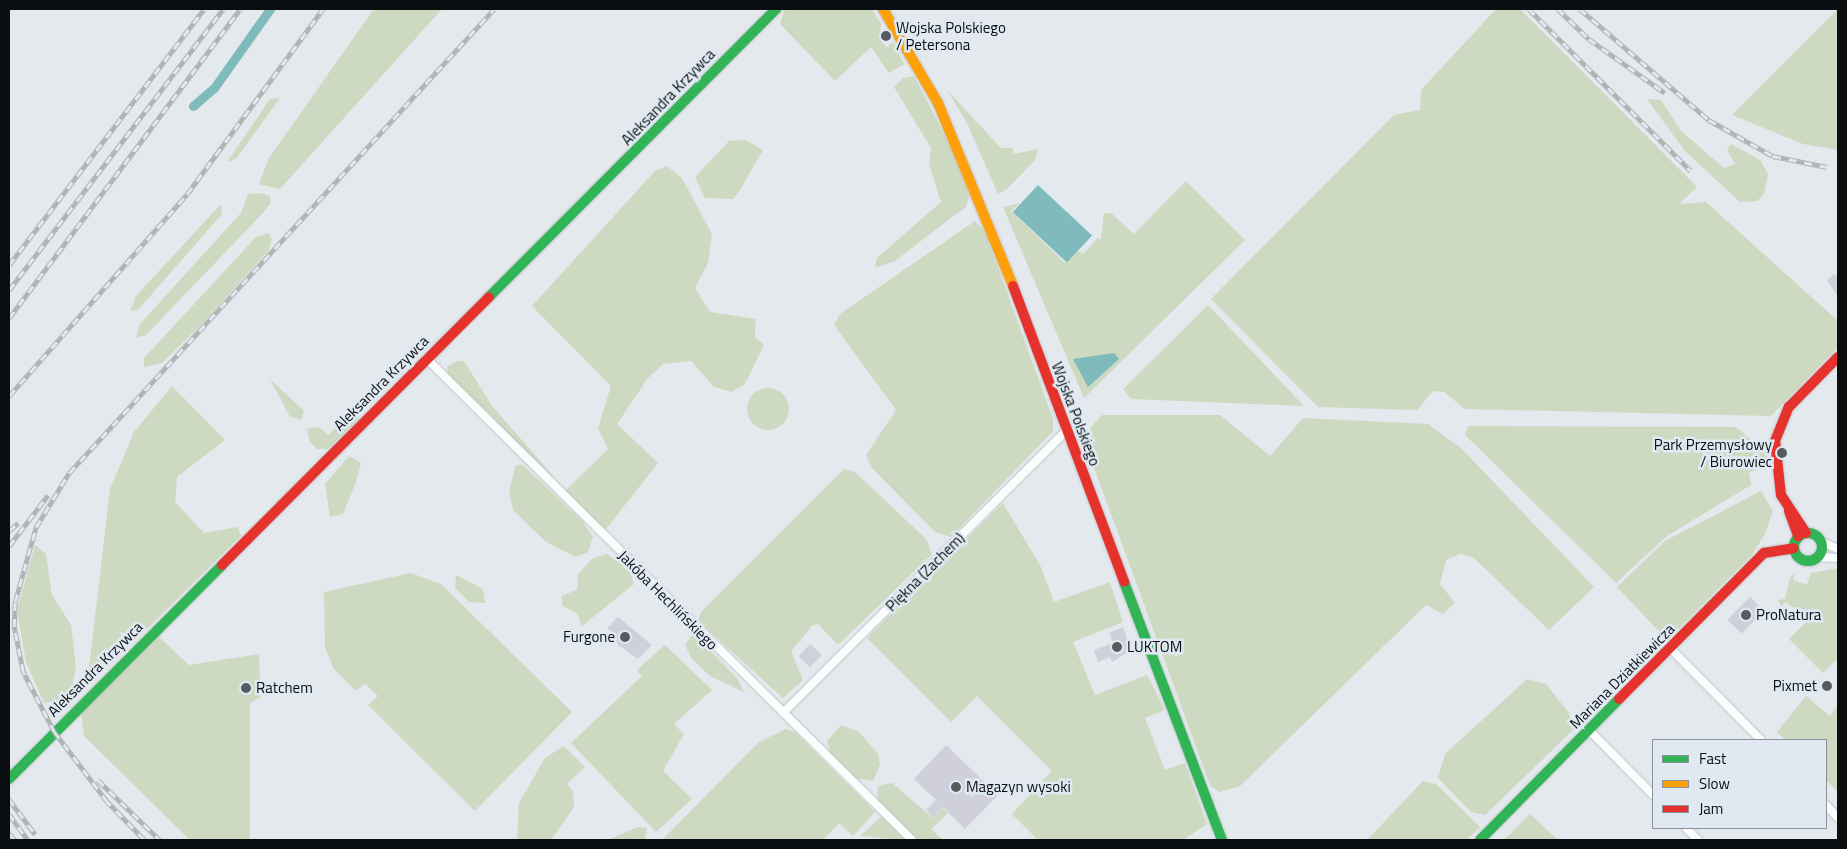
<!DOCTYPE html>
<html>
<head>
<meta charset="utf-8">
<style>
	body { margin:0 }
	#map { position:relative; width:1847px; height:849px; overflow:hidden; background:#e4e9ee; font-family:"Titillium Web",sans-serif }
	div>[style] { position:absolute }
	.green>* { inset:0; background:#cdd9c0 }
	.round { border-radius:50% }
	.water>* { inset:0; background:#7fbbbc; transform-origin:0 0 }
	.canal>* { height:9px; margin:-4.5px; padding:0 4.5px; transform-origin:4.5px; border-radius:4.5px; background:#7fbbbc }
	.building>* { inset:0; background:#cfd0dc; transform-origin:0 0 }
	.roads { filter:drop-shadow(0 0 1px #c1c5c9) drop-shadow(0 0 1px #c1c5c9) }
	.street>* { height:8px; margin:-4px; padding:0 4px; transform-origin:4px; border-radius:4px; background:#fbfcfc }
	.fast>* { height:10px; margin:-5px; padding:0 5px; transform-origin:5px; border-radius:5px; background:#30b455 }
	.fast>.ring { margin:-5px; padding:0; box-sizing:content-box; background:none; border:10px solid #30b455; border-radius:50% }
	.slow>* { height:10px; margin:-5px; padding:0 5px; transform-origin:5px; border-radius:5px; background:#ff9f0a }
	.jam>* { height:10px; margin:-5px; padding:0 5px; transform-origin:5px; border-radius:5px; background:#e5322d }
	.rail>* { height:4.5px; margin-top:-2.25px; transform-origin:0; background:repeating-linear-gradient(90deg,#e0e9f2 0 8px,#b0b2b2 0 16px); box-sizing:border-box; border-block:1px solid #b0b2b2 }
	.dots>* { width:14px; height:14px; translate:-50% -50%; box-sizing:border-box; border:2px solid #e0e9f2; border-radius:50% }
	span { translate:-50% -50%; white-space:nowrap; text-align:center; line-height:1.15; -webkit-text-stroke:5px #e0e9f2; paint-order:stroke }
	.poi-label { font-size:15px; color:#0a0e11 }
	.left { translate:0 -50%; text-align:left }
	.right { translate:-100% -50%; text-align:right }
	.street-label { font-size:15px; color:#0a0e11 }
	.frame { position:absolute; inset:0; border:10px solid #0a0e11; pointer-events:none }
	.legend { position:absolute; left:1652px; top:739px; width:175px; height:90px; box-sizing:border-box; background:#e0e9f2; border:1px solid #8a9198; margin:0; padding:6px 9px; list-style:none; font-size:15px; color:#0a0e11 }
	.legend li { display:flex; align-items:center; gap:10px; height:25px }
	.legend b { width:25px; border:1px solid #8a9198 }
</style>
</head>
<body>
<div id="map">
	<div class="green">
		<i style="clip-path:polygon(374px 9px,442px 9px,280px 189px,259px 184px,269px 158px)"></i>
		<i style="clip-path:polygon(785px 9px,872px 9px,881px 24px,880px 39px,886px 47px,893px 42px,904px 64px,889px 73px,871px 47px,835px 81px,780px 24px)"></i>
		<i style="clip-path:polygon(1496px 9px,1520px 9px,1697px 187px,1679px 204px,1706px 202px,1838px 321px,1838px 347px,1771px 416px,1465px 409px,1444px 392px,1433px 391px,1417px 410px,1318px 407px,1211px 299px,1394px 115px,1420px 110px,1421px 90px)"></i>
		<i style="clip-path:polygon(1838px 9px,1838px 150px,1803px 144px,1732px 115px)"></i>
		<i style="clip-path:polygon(914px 76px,962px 169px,969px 196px,966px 207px,952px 217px,895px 261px,875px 268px,877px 258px,941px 202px,929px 164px,931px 148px,894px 87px,903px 78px)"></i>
		<i style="clip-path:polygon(947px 90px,1001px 148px,1013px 148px,1013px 154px,1038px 149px,1035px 160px,1006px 190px,998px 194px,967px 123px)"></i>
		<i style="clip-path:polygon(280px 98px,236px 159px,227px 162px,270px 99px)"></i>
		<i style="clip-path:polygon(1647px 99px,1661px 100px,1681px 131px,1724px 168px,1735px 164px,1727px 150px,1731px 144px,1760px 160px,1768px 174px,1764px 194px,1757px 201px,1740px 202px,1685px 151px)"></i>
		<i style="clip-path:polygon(745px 140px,763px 150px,740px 190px,733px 199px,705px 198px,695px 177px,729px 141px)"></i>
		<i style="clip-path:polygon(667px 166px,682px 178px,712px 234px,708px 263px,695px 288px,710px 312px,756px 319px,755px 337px,764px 345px,745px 384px,732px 392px,714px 387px,691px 361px,663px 364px,648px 378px,617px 424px,658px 463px,607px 528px,600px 528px,567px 497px,566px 490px,608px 449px,598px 428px,611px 386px,532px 306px,655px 171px)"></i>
		<i style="clip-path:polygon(1186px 181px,1245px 240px,1084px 398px,1003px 207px,1020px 203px,1011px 211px,1065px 263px,1077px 250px,1083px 254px,1098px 238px,1101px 240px,1104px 213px,1111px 213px,1134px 234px)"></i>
		<i style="clip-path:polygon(260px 193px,270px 196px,271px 203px,261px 215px,146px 335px,136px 338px,139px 325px,241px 213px,248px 194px)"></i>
		<i style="clip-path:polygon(221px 204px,222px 214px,138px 310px,130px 311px,136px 296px)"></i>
		<i style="clip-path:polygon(975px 221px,985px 232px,1053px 419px,1053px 431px,951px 537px,935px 532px,872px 468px,866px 455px,896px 410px,834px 325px,840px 314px)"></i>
		<i style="clip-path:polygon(268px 233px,272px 239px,269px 250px,201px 325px,162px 363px,144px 367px,144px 358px,256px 237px)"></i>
		<i style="clip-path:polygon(1208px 305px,1304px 406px,1131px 399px,1123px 389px)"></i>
		<i style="clip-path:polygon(458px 361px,464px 361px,492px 406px,557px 480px,448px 376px,447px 366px)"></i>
		<i style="clip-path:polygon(270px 379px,304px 411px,301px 420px,290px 417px)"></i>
		<i style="clip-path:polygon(172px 386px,225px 440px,177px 477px,175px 502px,204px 533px,238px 527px,241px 536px,96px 679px,89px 668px,110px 489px,134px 432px)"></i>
		<i class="round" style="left:747px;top:388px;width:42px;height:42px"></i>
		<i style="clip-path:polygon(352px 410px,358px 410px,359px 419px,329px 449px,317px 449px,310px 442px,307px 429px,318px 427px,329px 435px)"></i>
		<i style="clip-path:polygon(1102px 415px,1220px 415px,1270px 456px,1303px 418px,1428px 424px,1461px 448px,1594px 587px,1549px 630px,1474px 558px,1461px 554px,1446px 560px,1440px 584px,1455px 603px,1443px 614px,1426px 605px,1240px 786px,1219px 792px,1210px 785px,1088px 451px,1090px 428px)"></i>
		<i style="clip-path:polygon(1468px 426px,1736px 427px,1766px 452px,1770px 466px,1749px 472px,1751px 485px,1667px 536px,1616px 583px,1465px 435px)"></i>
		<i style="clip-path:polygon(349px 456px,361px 463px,356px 482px,343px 514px,330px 517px,325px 484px)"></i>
		<i style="clip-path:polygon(516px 465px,523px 465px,582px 521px,593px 537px,588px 552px,576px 557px,546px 542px,513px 510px,509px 491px)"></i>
		<i style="clip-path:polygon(844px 469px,855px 472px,926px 539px,932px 554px,838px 645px,818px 624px,812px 626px,791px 651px,803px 680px,783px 698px,698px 621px,701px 612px)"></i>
		<i style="clip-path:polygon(1761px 491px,1773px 511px,1765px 534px,1751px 556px,1667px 640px,1617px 587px,1665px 541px)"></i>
		<i style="clip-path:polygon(1003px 503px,1041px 567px,1054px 602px,1110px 582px,1123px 622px,1073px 642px,1095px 695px,1147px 675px,1165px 710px,1145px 718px,1165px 770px,1185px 763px,1207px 824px,1183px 840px,1038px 840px,1012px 814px,1052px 771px,977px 696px,951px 722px,867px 638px)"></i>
		<i style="clip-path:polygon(35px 545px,46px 554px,52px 595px,71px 625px,76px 667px,70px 698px,44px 703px,26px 662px,17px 610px)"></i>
		<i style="clip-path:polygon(607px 554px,629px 570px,634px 584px,582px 626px,577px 613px,563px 606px,561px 596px,577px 590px,578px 574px,593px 558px)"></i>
		<i style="clip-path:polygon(1838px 568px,1838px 658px,1823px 673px,1789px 639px,1808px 620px,1786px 602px,1781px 606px,1778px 600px,1785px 599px,1790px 578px,1796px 572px,1793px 580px,1807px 585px,1811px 573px)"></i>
		<i style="clip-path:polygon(411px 573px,441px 584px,572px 712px,475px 811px,368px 705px,378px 696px,365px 684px,356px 691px,334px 669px,325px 648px,324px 592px)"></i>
		<i style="clip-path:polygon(456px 575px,483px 589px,485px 603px,469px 602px,455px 588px)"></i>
		<i style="clip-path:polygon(693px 633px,737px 678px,744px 692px,710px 676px,692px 659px,685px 645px)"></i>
		<i style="clip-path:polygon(159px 637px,189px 665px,259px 654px,261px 697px,250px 703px,250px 840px,190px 840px,84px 736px,81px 713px)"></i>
		<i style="clip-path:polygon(665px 645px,712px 690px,674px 724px,684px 734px,663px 771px,692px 799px,656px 832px,571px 743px,642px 676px,637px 670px)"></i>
		<i style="clip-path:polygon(1527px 679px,1546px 684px,1569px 713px,1573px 730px,1485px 815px,1471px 812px,1438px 778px,1445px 754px)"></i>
		<i style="clip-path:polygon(1806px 696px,1830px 716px,1838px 705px,1838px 792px,1826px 780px,1826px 740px,1786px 740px,1777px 732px)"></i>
		<i style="clip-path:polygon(841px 725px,859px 732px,878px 754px,880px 765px,873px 781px,854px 778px,831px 755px,827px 741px)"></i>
		<i style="clip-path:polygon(786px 729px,796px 733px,875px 812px,853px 836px,839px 823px,823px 840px,662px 840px,759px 742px)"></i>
		<i style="clip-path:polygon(564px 746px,585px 767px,567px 784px,573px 791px,574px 807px,551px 840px,517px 840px,519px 803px,545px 758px)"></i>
		<i style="clip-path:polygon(1423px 781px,1436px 784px,1480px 827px,1467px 840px,1367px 840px)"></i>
		<i style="clip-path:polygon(892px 783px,933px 818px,943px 808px,948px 813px,931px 829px,943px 840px,915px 840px,877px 800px,878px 786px)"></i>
		<i style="clip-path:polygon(1530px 814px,1558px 840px,1504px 840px)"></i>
		<i style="clip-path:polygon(882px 816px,905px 840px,860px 836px)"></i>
		<i style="clip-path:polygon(638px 827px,647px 828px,645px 840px,608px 840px)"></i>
	</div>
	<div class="water">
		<i style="left:1038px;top:185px;width:74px;height:37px;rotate:43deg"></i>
		<i style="clip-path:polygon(1114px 353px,1119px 359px,1088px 387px,1073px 359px)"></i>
	</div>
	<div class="canal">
		<i style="left:193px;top:106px;width:28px;rotate:-41deg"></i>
		<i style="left:214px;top:88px;width:97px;rotate:-54.7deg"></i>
	</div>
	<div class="building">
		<i style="clip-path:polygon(1834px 274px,1838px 278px,1838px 297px,1827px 280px)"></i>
		<i style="left:1750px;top:597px;width:20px;height:32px;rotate:45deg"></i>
		<i style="clip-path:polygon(618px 617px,652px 645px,638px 659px,610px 639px,615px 635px,607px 628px)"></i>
		<i style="clip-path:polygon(1123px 627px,1131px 650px,1112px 662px,1110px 657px,1098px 662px,1094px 650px,1113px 643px,1109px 633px)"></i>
		<i style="left:810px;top:644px;width:16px;height:17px;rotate:43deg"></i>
		<i style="clip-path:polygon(946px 745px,998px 795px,965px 829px,943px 807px,933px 817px,926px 810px,936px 800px,914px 779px)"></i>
	</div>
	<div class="roads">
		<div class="street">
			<i style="left:426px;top:358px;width:684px;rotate:44.76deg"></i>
			<i style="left:1822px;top:542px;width:17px;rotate:24deg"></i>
			<i style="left:1818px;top:557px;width:20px;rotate:3deg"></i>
			<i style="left:1670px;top:648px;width:129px;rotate:45.3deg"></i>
			<i style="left:783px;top:713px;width:400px;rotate:-44.9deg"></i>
			<i style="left:1589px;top:730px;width:91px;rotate:45.4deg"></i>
			<i style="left:1826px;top:805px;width:18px;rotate:47deg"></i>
			<i style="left:1686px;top:828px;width:17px;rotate:45deg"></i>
		</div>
		<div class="fast">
			<i style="left:489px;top:297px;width:407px;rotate:-45.1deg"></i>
			<i class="ring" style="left:1794px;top:533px;width:18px;height:18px"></i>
			<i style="left:1124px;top:582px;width:276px;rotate:69.2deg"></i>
			<i style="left:9px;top:779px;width:302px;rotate:-45.1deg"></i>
			<i style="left:1480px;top:840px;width:198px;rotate:-45.4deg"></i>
		</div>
		<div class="slow">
			<i style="left:883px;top:9px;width:109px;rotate:59.7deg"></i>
			<i style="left:938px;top:103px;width:198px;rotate:67.7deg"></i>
		</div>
		<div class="jam">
			<i style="left:1013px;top:286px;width:316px;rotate:69.4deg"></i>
			<i style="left:1789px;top:511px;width:27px;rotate:70deg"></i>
			<i style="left:1806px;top:533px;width:45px;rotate:-123.3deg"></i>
			<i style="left:1781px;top:495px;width:54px;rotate:-96.3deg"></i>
			<i style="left:1775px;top:441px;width:37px;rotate:-68deg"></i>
			<i style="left:1789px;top:407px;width:70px;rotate:-45.6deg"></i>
			<i style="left:222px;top:565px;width:378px;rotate:-45.1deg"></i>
			<i style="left:1619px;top:699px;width:206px;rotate:-45.2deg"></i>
			<i style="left:1764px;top:553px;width:30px;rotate:-9deg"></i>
		</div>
	</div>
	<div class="rail">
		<i style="left:1529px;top:9px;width:229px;rotate:45deg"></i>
		<i style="left:1558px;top:9px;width:43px;rotate:44.1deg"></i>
		<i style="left:1589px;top:39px;width:93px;rotate:35.4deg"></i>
		<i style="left:1580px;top:9px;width:170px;rotate:40.7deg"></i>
		<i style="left:1709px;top:120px;width:73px;rotate:29.4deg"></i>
		<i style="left:1773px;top:156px;width:55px;rotate:11.5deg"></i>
		<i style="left:9px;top:265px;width:322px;rotate:-52.7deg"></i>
		<i style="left:9px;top:290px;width:353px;rotate:-52.7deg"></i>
		<i style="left:9px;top:318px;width:386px;rotate:-53.2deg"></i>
		<i style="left:9px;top:396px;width:269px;rotate:-48.6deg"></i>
		<i style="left:187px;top:194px;width:230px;rotate:-53.7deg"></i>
		<i style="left:9px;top:531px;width:12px;rotate:-42deg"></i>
		<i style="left:9px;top:546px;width:64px;rotate:-52.6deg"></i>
		<i style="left:98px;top:780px;width:86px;rotate:44.1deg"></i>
		<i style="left:9px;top:799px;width:44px;rotate:53.4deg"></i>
		<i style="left:9px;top:814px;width:32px;rotate:54deg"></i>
		<i style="left:9px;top:833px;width:9px;rotate:49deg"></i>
		<i style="left:144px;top:840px;width:53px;rotate:-134.2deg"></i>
		<i style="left:107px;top:802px;width:88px;rotate:-127.1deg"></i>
		<i style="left:54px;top:732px;width:68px;rotate:-117.3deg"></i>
		<i style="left:23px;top:672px;width:46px;rotate:-101.3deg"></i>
		<i style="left:14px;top:627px;width:25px;rotate:-88deg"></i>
		<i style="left:15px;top:602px;width:78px;rotate:-74.4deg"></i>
		<i style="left:36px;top:527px;width:63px;rotate:-58.6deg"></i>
		<i style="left:69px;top:473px;width:629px;rotate:-47.51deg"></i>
	</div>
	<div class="dots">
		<i style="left:886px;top:36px;background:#565b5e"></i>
		<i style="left:1782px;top:453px;background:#565b5e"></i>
		<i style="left:1746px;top:615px;background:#565b5e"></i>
		<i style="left:625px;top:637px;background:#565b5e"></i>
		<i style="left:1117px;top:647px;background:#565b5e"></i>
		<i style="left:1827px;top:686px;background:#565b5e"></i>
		<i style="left:246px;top:688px;background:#565b5e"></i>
		<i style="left:956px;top:787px;background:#565b5e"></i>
	</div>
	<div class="poi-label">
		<span class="left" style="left:896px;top:36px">Wojska Polskiego<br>/ Petersona</span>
		<span class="right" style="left:1772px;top:453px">Park Przemysłowy<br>/ Biurowiec</span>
		<span class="left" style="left:1756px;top:615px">ProNatura</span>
		<span class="right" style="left:615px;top:637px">Furgone</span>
		<span class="left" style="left:1127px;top:647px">LUKTOM</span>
		<span class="right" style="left:1817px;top:686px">Pixmet</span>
		<span class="left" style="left:256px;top:688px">Ratchem</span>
		<span class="left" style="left:966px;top:787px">Magazyn wysoki</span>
	</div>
	<div class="street-label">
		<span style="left:668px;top:97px;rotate:-46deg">Aleksandra Krzywca</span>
		<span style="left:381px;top:383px;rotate:-45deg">Aleksandra Krzywca</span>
		<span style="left:1076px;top:414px;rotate:69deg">Wojska Polskiego</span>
		<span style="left:925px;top:572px;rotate:-45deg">Piękna (Zachem)</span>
		<span style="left:668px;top:600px;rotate:45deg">Jakóba Hechlińskiego</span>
		<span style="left:95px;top:669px;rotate:-45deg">Aleksandra Krzywca</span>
		<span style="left:1622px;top:676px;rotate:-45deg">Mariana Dziatkiewicza</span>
	</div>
	<div class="frame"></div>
	<ul class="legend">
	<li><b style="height:6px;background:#30b455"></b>Fast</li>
	<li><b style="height:6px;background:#ff9f0a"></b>Slow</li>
	<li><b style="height:6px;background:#e5322d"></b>Jam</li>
	</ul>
</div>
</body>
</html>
